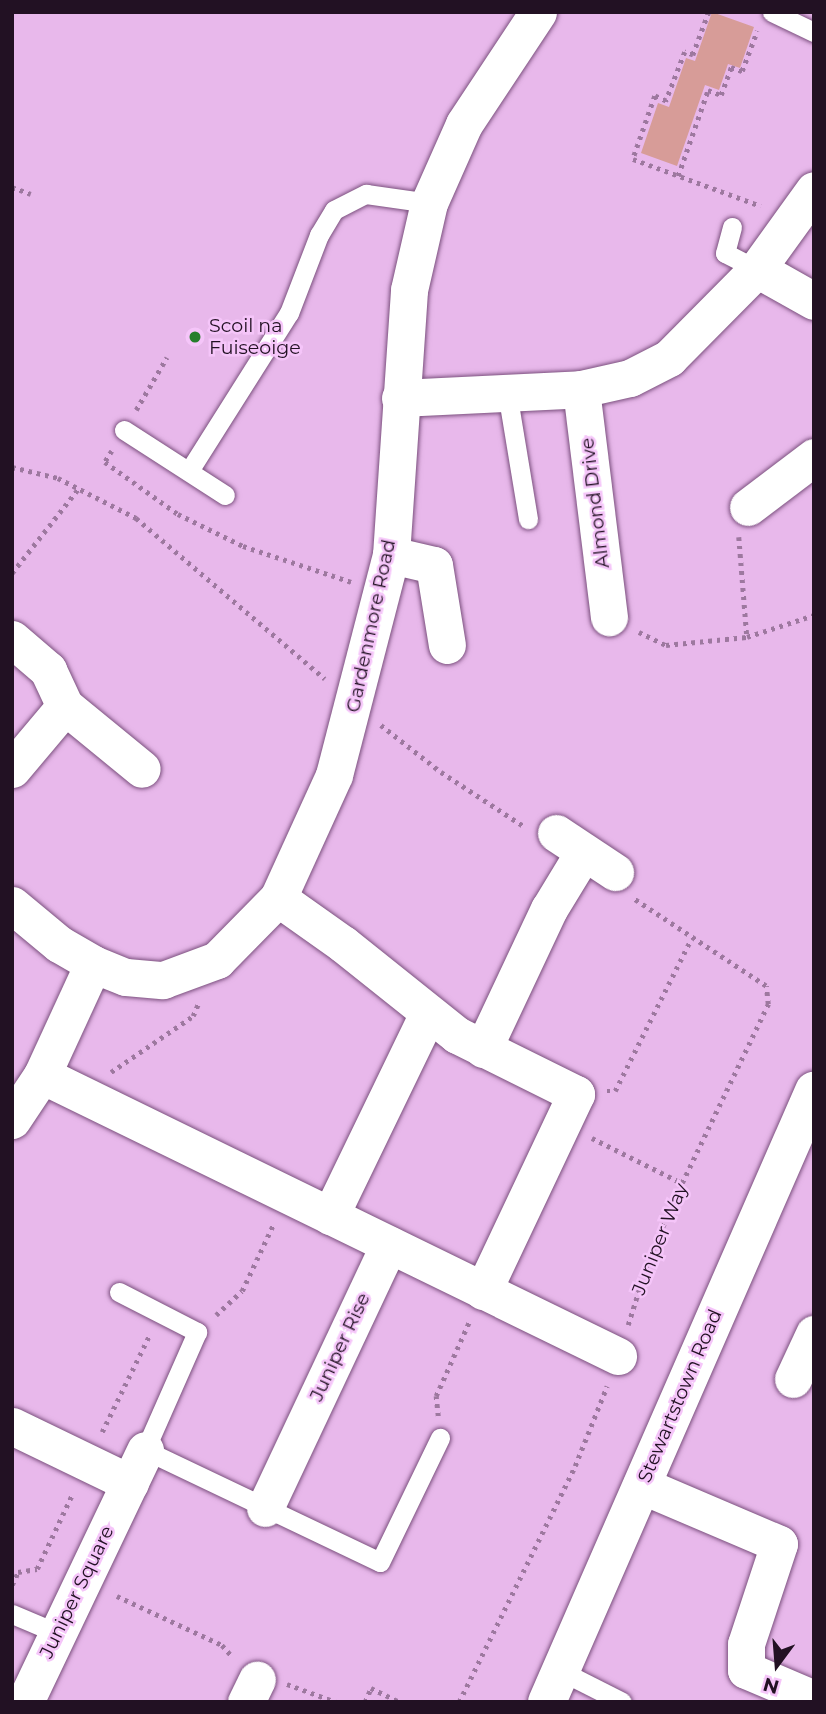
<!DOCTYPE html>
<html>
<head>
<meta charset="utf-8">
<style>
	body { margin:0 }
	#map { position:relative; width:826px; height:1714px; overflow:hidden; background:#e8b8eb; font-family:Montserrat,sans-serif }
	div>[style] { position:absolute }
	.green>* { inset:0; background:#d79c98 }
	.path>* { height:4.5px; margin-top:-2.25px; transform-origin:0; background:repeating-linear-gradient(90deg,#9d789f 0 3.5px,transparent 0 8.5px) }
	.roads { filter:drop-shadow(0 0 2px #7b507e) drop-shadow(0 0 2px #7b507e) }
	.lane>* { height:19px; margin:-9.5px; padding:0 9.5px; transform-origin:9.5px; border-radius:9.5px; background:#fff }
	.street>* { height:37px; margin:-18.5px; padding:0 18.5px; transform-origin:18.5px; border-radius:18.5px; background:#fff }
	.secondary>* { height:38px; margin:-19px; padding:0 19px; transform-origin:19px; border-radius:19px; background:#fff }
	.dots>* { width:19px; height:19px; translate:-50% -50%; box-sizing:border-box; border:4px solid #f5c5f9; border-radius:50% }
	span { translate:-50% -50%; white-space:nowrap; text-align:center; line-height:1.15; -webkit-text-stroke:5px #f5c5f9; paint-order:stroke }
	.poi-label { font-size:19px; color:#221123 }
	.left { translate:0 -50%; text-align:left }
	.street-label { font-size:19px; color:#221123 }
	.frame { position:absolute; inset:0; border:14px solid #221123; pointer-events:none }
	.north { position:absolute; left:742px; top:1630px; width:70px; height:70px; -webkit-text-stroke:5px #f5c5f9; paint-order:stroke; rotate:196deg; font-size:19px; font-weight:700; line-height:28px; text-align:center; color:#221123 }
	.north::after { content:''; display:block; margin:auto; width:24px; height:32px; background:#221123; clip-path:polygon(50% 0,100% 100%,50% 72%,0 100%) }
</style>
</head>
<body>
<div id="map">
	<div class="green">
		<i style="clip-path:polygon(712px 12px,754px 27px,740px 68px,728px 64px,719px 90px,705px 85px,677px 166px,641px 153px,658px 103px,669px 107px,686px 58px,695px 61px)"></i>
	</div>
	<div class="path">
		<i style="left:709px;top:12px;width:46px;rotate:110.4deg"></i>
		<i style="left:693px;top:55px;width:9px;rotate:-159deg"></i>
		<i style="left:685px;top:52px;width:53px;rotate:111.2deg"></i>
		<i style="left:666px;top:101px;width:12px;rotate:-156deg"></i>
		<i style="left:655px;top:96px;width:67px;rotate:109.2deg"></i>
		<i style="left:633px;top:159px;width:136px;rotate:20.2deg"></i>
		<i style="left:678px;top:176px;width:91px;rotate:-70.8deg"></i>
		<i style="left:708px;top:90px;width:14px;rotate:21deg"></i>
		<i style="left:721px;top:95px;width:30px;rotate:-70deg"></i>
		<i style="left:731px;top:67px;width:12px;rotate:20deg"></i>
		<i style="left:742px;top:71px;width:43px;rotate:-69.4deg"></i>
		<i style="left:12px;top:187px;width:20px;rotate:20deg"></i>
		<i style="left:136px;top:410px;width:61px;rotate:-59.7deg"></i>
		<i style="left:112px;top:451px;width:13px;rotate:122deg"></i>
		<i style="left:105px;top:462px;width:90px;rotate:35.5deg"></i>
		<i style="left:178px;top:514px;width:72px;rotate:26.2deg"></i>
		<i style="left:243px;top:546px;width:114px;rotate:18.4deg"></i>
		<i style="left:12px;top:467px;width:47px;rotate:13.4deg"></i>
		<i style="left:58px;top:478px;width:88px;rotate:27.1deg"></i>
		<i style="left:136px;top:518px;width:248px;rotate:40.4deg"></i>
		<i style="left:739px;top:537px;width:100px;rotate:85.4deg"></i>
		<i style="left:12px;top:573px;width:108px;rotate:-51.8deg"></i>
		<i style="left:639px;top:632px;width:30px;rotate:26deg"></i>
		<i style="left:666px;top:645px;width:81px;rotate:-5.6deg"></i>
		<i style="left:747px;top:637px;width:71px;rotate:-18.2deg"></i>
		<i style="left:381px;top:725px;width:76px;rotate:38.1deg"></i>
		<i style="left:441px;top:772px;width:100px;rotate:33.2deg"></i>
		<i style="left:111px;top:1072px;width:99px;rotate:-34.3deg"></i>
		<i style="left:193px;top:1016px;width:15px;rotate:-67deg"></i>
		<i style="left:607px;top:1091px;width:8px"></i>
		<i style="left:615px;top:1091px;width:170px;rotate:-63.4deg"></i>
		<i style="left:592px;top:1138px;width:101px;rotate:26.6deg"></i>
		<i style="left:216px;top:1315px;width:35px;rotate:-43deg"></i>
		<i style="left:242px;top:1291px;width:75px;rotate:-64.8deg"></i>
		<i style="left:628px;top:1325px;width:70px;rotate:-72.6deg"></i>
		<i style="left:649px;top:1258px;width:82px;rotate:-66.3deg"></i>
		<i style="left:682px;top:1183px;width:199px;rotate:-64.3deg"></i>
		<i style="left:768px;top:1004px;width:18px;rotate:-96deg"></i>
		<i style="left:766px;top:986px;width:158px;rotate:-146.6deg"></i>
		<i style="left:438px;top:1416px;width:20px;rotate:-96deg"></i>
		<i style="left:436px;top:1396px;width:83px;rotate:-65.9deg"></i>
		<i style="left:102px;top:1432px;width:107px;rotate:-63.9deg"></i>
		<i style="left:12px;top:1585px;width:14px;rotate:-65deg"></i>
		<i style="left:18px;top:1572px;width:19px;rotate:-9deg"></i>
		<i style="left:37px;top:1569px;width:84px;rotate:-64.7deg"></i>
		<i style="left:117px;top:1596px;width:116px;rotate:25deg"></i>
		<i style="left:222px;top:1645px;width:15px;rotate:48deg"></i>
		<i style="left:287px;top:1684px;width:52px;rotate:20.2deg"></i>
		<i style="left:365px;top:1702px;width:15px;rotate:-67deg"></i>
		<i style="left:371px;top:1688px;width:32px;rotate:26deg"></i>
		<i style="left:459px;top:1702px;width:263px;rotate:-63.8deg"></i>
		<i style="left:575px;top:1466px;width:86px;rotate:-68.2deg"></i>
	</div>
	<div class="roads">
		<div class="lane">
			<i style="left:772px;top:12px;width:47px;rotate:25.5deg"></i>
			<i style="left:732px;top:227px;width:27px;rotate:105deg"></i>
			<i style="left:725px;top:253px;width:36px;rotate:27deg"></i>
			<i style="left:507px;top:392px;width:129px;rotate:80.6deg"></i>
			<i style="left:124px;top:430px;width:120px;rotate:32.8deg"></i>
			<i style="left:189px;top:471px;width:187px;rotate:-57.7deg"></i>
			<i style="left:289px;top:313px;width:84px;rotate:-69deg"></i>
			<i style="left:319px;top:235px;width:29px;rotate:-59deg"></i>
			<i style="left:334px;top:210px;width:36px;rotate:-27deg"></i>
			<i style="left:366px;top:194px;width:64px;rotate:8.1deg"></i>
			<i style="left:119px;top:1292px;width:88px;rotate:27.1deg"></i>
			<i style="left:197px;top:1332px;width:129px;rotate:113.8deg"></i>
			<i style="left:145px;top:1450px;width:260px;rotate:25.5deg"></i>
			<i style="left:380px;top:1562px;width:138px;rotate:-64.2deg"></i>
			<i style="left:12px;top:1614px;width:49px;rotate:22.9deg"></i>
			<i style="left:561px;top:1671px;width:68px;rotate:26.9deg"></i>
		</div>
		<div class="street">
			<i style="left:757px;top:269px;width:65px;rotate:29.3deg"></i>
			<i style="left:581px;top:389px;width:230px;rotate:83deg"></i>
			<i style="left:400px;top:398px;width:181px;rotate:-2.8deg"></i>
			<i style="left:581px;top:389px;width:50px;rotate:-12.7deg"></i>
			<i style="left:630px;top:378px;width:44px;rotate:-27.1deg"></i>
			<i style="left:669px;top:358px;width:125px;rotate:-45.3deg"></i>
			<i style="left:757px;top:269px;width:97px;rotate:-54.2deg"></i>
			<i style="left:748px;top:507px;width:83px;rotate:-37.1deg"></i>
			<i style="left:391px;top:555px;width:44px;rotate:13.1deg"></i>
			<i style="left:434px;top:565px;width:81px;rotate:80.8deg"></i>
			<i style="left:12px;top:639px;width:48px;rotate:40.7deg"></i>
			<i style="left:48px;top:670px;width:40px;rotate:65deg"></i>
			<i style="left:65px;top:706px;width:99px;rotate:39.3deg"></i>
			<i style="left:12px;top:769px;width:82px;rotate:-49.9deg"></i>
			<i style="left:556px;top:833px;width:71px;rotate:33.5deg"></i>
			<i style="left:278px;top:898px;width:80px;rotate:35.3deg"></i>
			<i style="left:343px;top:944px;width:146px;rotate:38.6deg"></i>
			<i style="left:457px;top:1035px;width:133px;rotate:26.4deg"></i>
			<i style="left:576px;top:1094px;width:218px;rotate:115.3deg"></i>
			<i style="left:12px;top:905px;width:61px;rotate:39.7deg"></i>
			<i style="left:59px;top:944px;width:39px;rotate:30deg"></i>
			<i style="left:93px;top:964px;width:35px;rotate:22deg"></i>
			<i style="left:126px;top:977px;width:37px;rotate:5deg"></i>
			<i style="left:163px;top:980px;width:58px;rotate:-20.3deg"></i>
			<i style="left:217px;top:960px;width:87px;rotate:-45.5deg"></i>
			<i style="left:278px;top:898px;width:135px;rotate:-65.5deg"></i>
			<i style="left:334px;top:775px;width:227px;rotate:-75.5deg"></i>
			<i style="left:391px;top:555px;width:266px;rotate:-86.1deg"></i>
			<i style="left:409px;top:290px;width:89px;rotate:-77.1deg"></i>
			<i style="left:429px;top:203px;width:86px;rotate:-66.1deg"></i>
			<i style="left:464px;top:124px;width:134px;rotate:-56.5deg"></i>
			<i style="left:483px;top:1049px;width:155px;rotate:-64.8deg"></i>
			<i style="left:549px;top:909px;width:66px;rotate:-58.7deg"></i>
			<i style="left:42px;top:1075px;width:641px;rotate:26.01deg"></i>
			<i style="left:12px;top:1120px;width:54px;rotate:-56.3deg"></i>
			<i style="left:42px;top:1075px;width:122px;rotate:-65.3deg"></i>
			<i style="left:330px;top:1216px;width:225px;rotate:-64.2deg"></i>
			<i style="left:793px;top:1379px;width:50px;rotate:-65deg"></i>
			<i style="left:12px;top:1426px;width:131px;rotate:25.8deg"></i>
			<i style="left:641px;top:1485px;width:150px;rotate:23.1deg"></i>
			<i style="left:779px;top:1544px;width:105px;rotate:108.3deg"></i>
			<i style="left:746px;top:1644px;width:26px;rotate:90deg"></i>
			<i style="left:746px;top:1670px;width:74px;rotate:23.1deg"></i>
			<i style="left:265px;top:1508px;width:291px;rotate:-64.8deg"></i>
			<i style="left:25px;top:1702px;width:279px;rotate:-64.5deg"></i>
			<i style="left:246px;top:1702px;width:25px;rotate:-64deg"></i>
		</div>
		<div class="secondary">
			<i style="left:547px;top:1702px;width:667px;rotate:-66.4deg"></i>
		</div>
	</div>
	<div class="dots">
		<i style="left:195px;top:337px;background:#267e2c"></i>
	</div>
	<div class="poi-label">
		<span class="left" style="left:209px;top:337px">Scoil na<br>Fuiseoige</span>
	</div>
	<div class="street-label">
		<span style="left:595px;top:503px;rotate:-97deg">Almond Drive</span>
		<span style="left:371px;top:626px;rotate:-78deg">Gardenmore Road</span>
		<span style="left:660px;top:1239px;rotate:-68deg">Juniper Way</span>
		<span style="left:340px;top:1347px;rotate:-65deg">Juniper Rise</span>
		<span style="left:680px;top:1396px;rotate:-67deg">Stewartstown Road</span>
		<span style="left:77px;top:1592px;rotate:-64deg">Juniper Square</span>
	</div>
	<div class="frame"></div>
	<div class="north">N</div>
</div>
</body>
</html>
